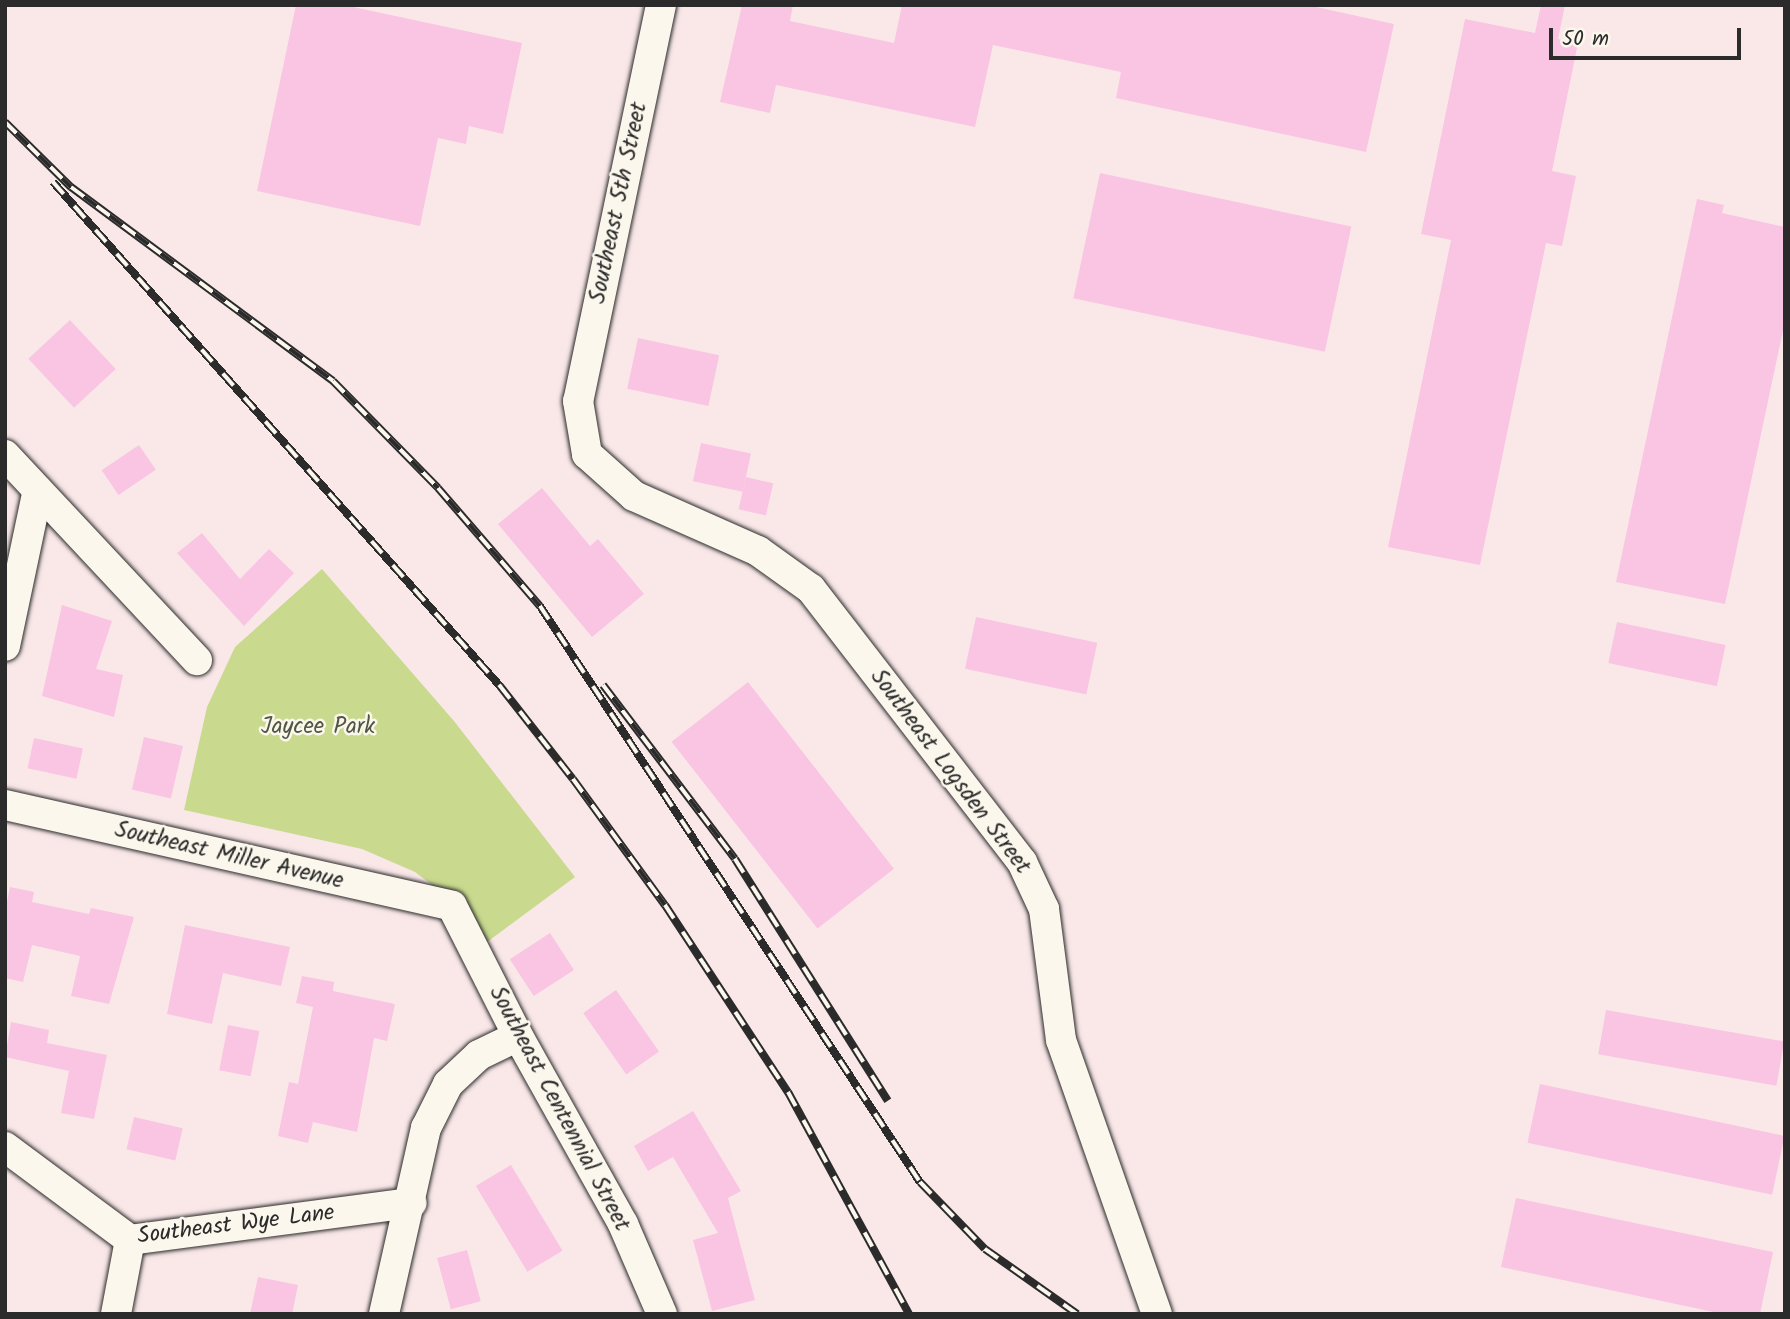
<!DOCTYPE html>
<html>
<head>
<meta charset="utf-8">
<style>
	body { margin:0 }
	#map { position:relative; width:1790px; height:1319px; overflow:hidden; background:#fae8e9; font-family:Kalam,sans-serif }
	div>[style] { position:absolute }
	.green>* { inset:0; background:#c9da8f }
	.building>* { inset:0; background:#f9c5e3; transform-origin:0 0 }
	.roads { filter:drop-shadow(0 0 2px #2b2b2b) drop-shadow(0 0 2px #2b2b2b) }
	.minor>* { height:30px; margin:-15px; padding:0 15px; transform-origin:15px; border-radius:15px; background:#fbf7ec }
	.rail>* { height:8px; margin-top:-4px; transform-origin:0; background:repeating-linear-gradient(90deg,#fbf7ec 0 16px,#2b2b2b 0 32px); box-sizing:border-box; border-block:2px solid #2b2b2b }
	span { translate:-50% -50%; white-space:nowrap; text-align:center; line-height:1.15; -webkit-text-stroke:5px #fbf7ec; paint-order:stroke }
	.street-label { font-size:23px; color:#2b2b2b }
	.park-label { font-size:23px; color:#525744 }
	.frame { position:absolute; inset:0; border:7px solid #2b2b2b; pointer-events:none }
	.scale { position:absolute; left:1549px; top:28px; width:192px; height:32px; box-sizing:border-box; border:4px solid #2b2b2b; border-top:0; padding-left:9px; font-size:21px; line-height:24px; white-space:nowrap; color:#2b2b2b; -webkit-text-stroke:5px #fbf7ec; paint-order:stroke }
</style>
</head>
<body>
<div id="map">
	<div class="green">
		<i style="clip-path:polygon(322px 569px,454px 721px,575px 877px,483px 945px,440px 891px,415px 872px,362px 849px,184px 810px,207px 707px,235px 647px)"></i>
	</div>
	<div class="building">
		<i style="clip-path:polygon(296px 5px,344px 5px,522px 43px,503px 134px,469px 126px,466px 144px,438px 138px,420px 226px,257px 191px)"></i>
		<i style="clip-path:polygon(742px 5px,793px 5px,790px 21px,894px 43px,902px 5px,1307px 5px,1394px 24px,1366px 152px,1116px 98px,1121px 72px,993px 45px,975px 127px,776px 85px,770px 113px,720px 102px)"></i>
		<i style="clip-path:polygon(1541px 5px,1565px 5px,1558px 39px,1578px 43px,1552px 171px,1576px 176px,1562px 246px,1546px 243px,1480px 565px,1388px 547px,1451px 240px,1421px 234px,1465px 19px,1535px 33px)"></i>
		<i style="left:1100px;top:173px;width:257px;height:128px;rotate:12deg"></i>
		<i style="clip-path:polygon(1697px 199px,1724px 205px,1722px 213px,1785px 227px,1785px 321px,1725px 604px,1616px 582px)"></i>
		<i style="left:70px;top:320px;width:67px;height:57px;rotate:47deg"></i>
		<i style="left:638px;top:338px;width:83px;height:52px;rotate:12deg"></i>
		<i style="left:701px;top:443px;width:51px;height:39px;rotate:12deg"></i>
		<i style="left:139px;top:445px;width:30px;height:45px;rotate:56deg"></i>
		<i style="left:746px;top:477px;width:28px;height:33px;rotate:13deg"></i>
		<i style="clip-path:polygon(542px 488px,590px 546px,598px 539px,644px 594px,592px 637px,498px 524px)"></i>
		<i style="clip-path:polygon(202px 533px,240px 579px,269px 549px,294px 573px,244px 626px,177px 553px)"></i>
		<i style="clip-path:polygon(62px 605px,112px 621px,96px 669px,123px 675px,114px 717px,42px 696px)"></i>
		<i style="left:976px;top:617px;width:124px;height:53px;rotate:12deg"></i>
		<i style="left:1617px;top:622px;width:111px;height:42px;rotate:12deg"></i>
		<i style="left:748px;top:682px;width:237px;height:97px;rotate:52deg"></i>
		<i style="left:144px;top:737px;width:40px;height:54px;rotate:13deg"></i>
		<i style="left:34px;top:738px;width:50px;height:31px;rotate:12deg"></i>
		<i style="clip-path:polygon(10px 887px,34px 892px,32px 902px,89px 914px,91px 908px,134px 917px,109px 1004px,71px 996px,80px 956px,32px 945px,23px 982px,5px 978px,5px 911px)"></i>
		<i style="clip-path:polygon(185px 925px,290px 947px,281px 986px,223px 973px,212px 1024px,167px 1014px)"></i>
		<i style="left:550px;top:933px;width:44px;height:48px;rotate:57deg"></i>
		<i style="clip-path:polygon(302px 976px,334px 982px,333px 991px,395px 1004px,387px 1041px,374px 1038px,357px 1132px,313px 1122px,308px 1143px,278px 1136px,289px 1082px,298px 1084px,313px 1007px,296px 1003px)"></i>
		<i style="left:616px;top:990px;width:75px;height:40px;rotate:55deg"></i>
		<i style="left:1606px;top:1010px;width:181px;height:45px;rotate:10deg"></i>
		<i style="clip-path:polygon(11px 1022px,49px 1030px,47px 1043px,107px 1055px,94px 1119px,61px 1113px,69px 1071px,5px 1057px)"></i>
		<i style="left:228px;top:1025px;width:32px;height:46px;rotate:11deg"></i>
		<i style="left:1540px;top:1084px;width:250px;height:60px;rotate:12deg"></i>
		<i style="clip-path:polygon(693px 1111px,741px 1191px,728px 1198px,755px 1300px,712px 1311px,693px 1240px,718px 1233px,673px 1157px,648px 1171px,634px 1146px)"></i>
		<i style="left:134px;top:1117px;width:50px;height:33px;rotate:13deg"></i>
		<i style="left:511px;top:1165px;width:100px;height:41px;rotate:59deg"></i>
		<i style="clip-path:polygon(1516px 1198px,1773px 1252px,1760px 1314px,1723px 1314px,1501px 1267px)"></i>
		<i style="left:467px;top:1250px;width:53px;height:31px;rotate:75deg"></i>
		<i style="clip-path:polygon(258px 1277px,298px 1285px,292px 1314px,250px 1314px)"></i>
	</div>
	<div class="roads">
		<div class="minor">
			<i style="left:661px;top:5px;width:405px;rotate:101.8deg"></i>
			<i style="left:578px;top:401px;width:54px;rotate:80.4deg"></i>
			<i style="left:587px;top:454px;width:63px;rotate:41.8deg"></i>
			<i style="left:634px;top:496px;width:136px;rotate:23.9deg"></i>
			<i style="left:758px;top:551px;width:65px;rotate:35.6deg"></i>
			<i style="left:811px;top:589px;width:345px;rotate:52.3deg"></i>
			<i style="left:1022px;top:862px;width:52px;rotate:64.9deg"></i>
			<i style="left:1044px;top:909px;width:132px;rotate:82.6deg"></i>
			<i style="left:1061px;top:1040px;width:290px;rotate:70.7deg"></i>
			<i style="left:5px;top:455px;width:281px;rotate:46.9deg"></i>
			<i style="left:5px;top:646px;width:159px;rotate:-78.1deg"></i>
			<i style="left:5px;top:805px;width:458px;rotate:12.7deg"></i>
			<i style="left:452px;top:906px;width:146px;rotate:63.1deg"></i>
			<i style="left:518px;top:1036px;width:215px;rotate:60.8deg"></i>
			<i style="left:623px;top:1224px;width:98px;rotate:66.6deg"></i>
			<i style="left:5px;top:1147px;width:156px;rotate:36.6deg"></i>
			<i style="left:130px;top:1240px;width:284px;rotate:-7.5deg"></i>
			<i style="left:116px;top:1314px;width:75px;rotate:-79.3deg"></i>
			<i style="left:384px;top:1314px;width:191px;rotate:-77.3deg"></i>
			<i style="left:426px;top:1128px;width:49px;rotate:-63.4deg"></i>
			<i style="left:448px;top:1084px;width:42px;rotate:-43.1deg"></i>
			<i style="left:479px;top:1055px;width:43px;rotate:-26deg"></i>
		</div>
	</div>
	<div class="rail">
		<i style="left:5px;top:122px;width:93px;rotate:44.6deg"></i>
		<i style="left:71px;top:187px;width:326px;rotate:36.5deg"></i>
		<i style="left:333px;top:381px;width:150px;rotate:45.5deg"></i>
		<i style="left:438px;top:488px;width:156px;rotate:49.2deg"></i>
		<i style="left:540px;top:606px;width:690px;rotate:56.59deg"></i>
		<i style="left:920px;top:1182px;width:93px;rotate:45.9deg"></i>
		<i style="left:985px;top:1249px;width:113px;rotate:35.2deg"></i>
		<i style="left:53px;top:182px;width:674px;rotate:48.43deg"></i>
		<i style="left:500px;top:686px;width:118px;rotate:51.9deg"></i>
		<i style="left:573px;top:779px;width:156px;rotate:53.9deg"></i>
		<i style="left:665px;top:905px;width:224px;rotate:56.7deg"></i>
		<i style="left:788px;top:1092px;width:253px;rotate:61.4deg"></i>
		<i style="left:603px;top:685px;width:218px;rotate:52.8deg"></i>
		<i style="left:735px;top:859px;width:286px;rotate:57.7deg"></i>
	</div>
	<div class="street-label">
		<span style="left:619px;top:203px;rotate:-78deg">Southeast 5th Street</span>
		<span style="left:950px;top:772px;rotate:53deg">Southeast Logsden Street</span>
		<span style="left:229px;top:856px;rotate:13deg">Southeast Miller Avenue</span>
		<span style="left:559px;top:1109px;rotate:62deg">Southeast Centennial Street</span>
		<span style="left:236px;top:1225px;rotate:-7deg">Southeast Wye Lane</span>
	</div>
	<div class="park-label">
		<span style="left:318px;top:727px">Jaycee Park</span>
	</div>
	<div class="frame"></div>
	<div class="scale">50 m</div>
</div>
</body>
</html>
